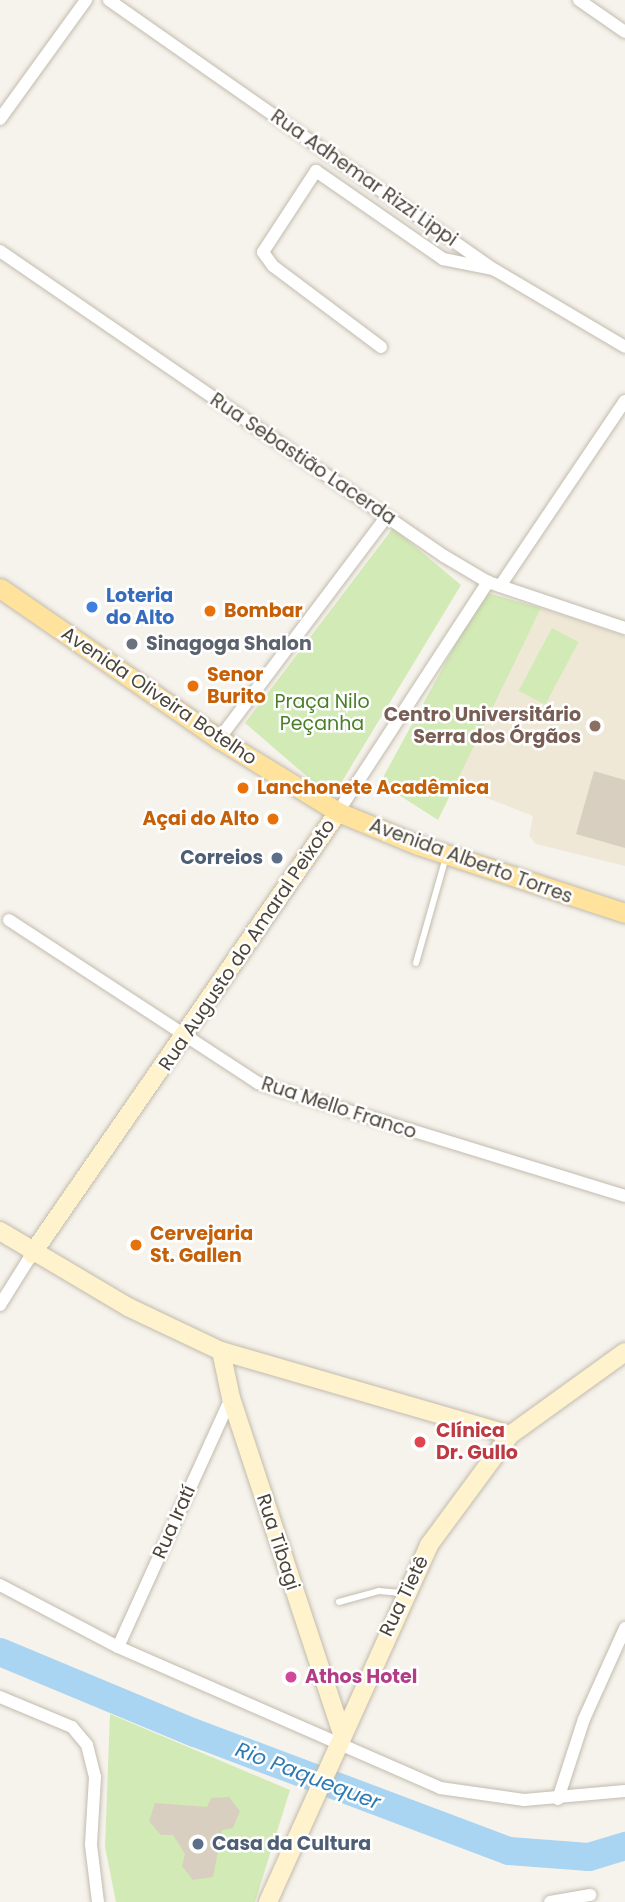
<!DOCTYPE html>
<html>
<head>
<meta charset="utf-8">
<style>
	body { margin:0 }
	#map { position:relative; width:625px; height:1902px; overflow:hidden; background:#f6f3ec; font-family:Poppins,sans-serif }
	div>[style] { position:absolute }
	.education>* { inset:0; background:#efe8d6 }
	.green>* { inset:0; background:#d2eab5; transform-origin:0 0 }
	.river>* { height:28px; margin:-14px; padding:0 14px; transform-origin:14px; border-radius:14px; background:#a9d4f2 }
	.building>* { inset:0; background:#d8cfc1 }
	.roads { filter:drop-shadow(0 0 2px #c2bbae) drop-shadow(0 0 2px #c2bbae) }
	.lane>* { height:6px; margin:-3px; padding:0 3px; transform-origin:3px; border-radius:3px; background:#fff }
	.street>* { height:12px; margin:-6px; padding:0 6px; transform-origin:6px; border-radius:6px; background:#fff }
	.secondary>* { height:18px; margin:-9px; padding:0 9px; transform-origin:9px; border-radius:9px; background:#fff3cd }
	.primary>* { height:19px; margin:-9.5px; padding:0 9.5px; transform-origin:9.5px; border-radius:9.5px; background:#ffe39c }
	.dots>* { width:19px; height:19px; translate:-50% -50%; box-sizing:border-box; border:4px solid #fff; border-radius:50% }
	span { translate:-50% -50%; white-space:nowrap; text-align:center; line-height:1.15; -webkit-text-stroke:5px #fff; paint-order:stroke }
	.street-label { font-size:19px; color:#4b4439 }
	.shop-label { font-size:19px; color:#366cbe; font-weight:700 }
	.left { translate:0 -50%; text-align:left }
	.food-label { font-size:19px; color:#c56008; font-weight:700 }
	.right { translate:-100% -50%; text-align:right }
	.worship-label { font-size:19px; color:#5b616d; font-weight:700 }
	.park-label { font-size:19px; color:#4a7f2a }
	.education-label { font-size:19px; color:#785e54; font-weight:700 }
	.service-label { font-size:19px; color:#4e5e75; font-weight:700 }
	.health-label { font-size:19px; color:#be3a42; font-weight:700 }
	.hotel-label { font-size:19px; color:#b23c85; font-weight:700 }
	.water-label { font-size:21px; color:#2e7ab2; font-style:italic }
</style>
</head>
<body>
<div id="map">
	<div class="education">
		<i style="clip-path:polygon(541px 608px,625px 636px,625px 866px,536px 844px,529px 836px,533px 816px,453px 785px)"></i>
	</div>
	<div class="green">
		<i style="clip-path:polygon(393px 528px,461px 585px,332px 798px,245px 723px)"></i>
		<i style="clip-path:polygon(484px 592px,541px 608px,438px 820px,380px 783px)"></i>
		<i style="left:552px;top:628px;width:30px;height:71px;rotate:28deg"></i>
		<i style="clip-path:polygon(110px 1714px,290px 1790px,255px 1902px,116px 1902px,105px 1847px)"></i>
	</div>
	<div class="river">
		<i style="left:0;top:1652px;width:211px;rotate:22.6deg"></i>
		<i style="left:195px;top:1733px;width:335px;rotate:20.6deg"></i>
		<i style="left:509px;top:1851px;width:80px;rotate:4.3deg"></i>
		<i style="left:589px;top:1857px;width:38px;rotate:-17deg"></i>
	</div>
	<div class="building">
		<i style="clip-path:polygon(594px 771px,625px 780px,625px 848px,576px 834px)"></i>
		<i style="clip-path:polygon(229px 1797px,240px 1811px,233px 1828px,222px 1830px,213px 1877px,193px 1880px,182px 1866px,185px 1854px,173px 1835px,161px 1835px,149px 1821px,155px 1803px,207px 1807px,211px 1798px)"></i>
	</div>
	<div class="roads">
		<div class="lane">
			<i style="left:416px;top:963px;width:110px;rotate:-74.2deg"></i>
			<i style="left:339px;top:1602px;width:41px;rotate:-15.4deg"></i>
			<i style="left:379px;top:1591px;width:25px;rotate:5deg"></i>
		</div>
		<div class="street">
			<i style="left:109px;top:0;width:471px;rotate:35deg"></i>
			<i style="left:495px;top:270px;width:151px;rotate:30.6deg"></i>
			<i style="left:579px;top:0;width:56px;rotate:34.8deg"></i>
			<i style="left:0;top:119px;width:147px;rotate:-54.1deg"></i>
			<i style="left:0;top:251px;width:539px;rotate:34.49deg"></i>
			<i style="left:444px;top:556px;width:51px;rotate:30.6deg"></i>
			<i style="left:488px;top:582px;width:145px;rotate:18.6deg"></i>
			<i style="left:381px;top:347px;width:135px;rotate:-143.1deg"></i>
			<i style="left:273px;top:266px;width:17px;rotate:-126deg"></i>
			<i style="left:263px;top:252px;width:97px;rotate:-56.8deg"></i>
			<i style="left:316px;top:171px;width:155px;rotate:34.7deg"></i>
			<i style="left:443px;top:259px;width:50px;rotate:11.5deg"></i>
			<i style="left:500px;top:586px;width:223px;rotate:-56deg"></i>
			<i style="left:219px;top:739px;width:279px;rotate:-53deg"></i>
			<i style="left:338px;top:812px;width:275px;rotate:-56.9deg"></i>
			<i style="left:9px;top:920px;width:298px;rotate:33.2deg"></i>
			<i style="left:258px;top:1083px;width:384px;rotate:17.1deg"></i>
			<i style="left:0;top:1305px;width:60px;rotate:-57.9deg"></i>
			<i style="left:0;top:1585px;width:133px;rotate:27.7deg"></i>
			<i style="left:118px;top:1647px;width:352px;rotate:23.6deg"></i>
			<i style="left:440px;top:1788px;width:85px;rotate:8.1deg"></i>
			<i style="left:524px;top:1800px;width:101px;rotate:-5.1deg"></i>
			<i style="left:118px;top:1647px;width:273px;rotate:-65.6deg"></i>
			<i style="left:0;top:1697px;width:78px;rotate:22.6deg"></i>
			<i style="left:72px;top:1727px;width:23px;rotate:50deg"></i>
			<i style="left:87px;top:1745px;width:33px;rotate:76deg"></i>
			<i style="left:95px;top:1777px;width:68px;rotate:93.4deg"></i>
			<i style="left:91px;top:1845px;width:57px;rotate:83deg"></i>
			<i style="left:558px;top:1799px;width:84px;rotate:-72deg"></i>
			<i style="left:584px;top:1719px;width:100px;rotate:-65.7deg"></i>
			<i style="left:550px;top:1902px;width:41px;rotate:-9.9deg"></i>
		</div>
		<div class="secondary">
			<i style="left:0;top:1231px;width:149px;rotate:30.7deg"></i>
			<i style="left:128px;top:1307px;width:103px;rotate:25.3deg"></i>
			<i style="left:221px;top:1351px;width:301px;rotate:16.2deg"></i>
			<i style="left:32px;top:1254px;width:538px;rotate:-55.3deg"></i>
			<i style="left:221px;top:1351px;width:48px;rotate:78deg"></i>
			<i style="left:231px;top:1398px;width:351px;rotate:71.7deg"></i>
			<i style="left:268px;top:1902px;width:392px;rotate:-65.7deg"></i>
			<i style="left:429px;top:1545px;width:137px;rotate:-53.6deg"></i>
			<i style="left:510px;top:1435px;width:142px;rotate:-35.8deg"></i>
		</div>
		<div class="primary">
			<i style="left:0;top:588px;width:266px;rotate:34.6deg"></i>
			<i style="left:219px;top:739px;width:140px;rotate:31.5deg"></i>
			<i style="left:338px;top:812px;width:87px;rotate:22.4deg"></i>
			<i style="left:418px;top:845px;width:218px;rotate:18.2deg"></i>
		</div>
	</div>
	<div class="dots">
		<i style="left:92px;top:607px;background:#3f7fe0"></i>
		<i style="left:210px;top:611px;background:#e8710a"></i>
		<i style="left:132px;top:644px;background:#6b7280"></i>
		<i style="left:193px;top:686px;background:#e8710a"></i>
		<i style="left:595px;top:726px;background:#8d6e63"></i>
		<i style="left:243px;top:788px;background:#e8710a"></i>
		<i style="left:273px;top:819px;background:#e8710a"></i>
		<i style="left:277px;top:858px;background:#5c6f8a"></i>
		<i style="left:136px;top:1245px;background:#e8710a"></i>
		<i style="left:420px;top:1442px;background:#e0444e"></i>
		<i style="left:291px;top:1677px;background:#d1479c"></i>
		<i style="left:198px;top:1844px;background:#5c6f8a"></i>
	</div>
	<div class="street-label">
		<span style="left:364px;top:178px;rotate:35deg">Rua Adhemar Rizzi Lippi</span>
		<span style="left:303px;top:459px;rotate:34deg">Rua Sebastião Lacerda</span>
		<span style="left:159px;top:696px;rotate:34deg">Avenida Oliveira Botelho</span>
		<span style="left:471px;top:861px;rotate:20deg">Avenida Alberto Torres</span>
		<span style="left:247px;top:945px;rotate:-56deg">Rua Augusto do Amaral Peixoto</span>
		<span style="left:339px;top:1108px;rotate:18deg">Rua Mello Franco</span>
		<span style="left:174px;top:1522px;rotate:-66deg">Rua Iratí</span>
		<span style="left:278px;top:1542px;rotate:72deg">Rua Tibagi</span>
		<span style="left:404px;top:1596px;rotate:-64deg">Rua Tietê</span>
	</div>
	<div class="shop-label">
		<span class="left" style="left:106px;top:607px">Loteria<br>do Alto</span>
	</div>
	<div class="food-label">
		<span class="left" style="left:224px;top:611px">Bombar</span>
		<span class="left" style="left:207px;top:686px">Senor<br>Burito</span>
		<span class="left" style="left:257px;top:788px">Lanchonete Acadêmica</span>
		<span class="right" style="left:259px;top:819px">Açai do Alto</span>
		<span class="left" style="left:150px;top:1245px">Cervejaria<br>St. Gallen</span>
	</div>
	<div class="worship-label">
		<span class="left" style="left:146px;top:644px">Sinagoga Shalon</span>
	</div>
	<div class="park-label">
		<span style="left:322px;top:713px">Praça Nilo<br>Peçanha</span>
	</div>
	<div class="education-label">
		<span class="right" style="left:581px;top:726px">Centro Universitário<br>Serra dos Órgãos</span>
	</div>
	<div class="service-label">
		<span class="right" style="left:263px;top:858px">Correios</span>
		<span class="left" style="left:212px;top:1844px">Casa da Cultura</span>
	</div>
	<div class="health-label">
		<span class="left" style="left:436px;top:1442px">Clínica<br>Dr. Gullo</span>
	</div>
	<div class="hotel-label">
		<span class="left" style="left:305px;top:1677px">Athos Hotel</span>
	</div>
	<div class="water-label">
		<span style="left:308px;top:1776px;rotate:21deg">Rio Paquequer</span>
	</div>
</div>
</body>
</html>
